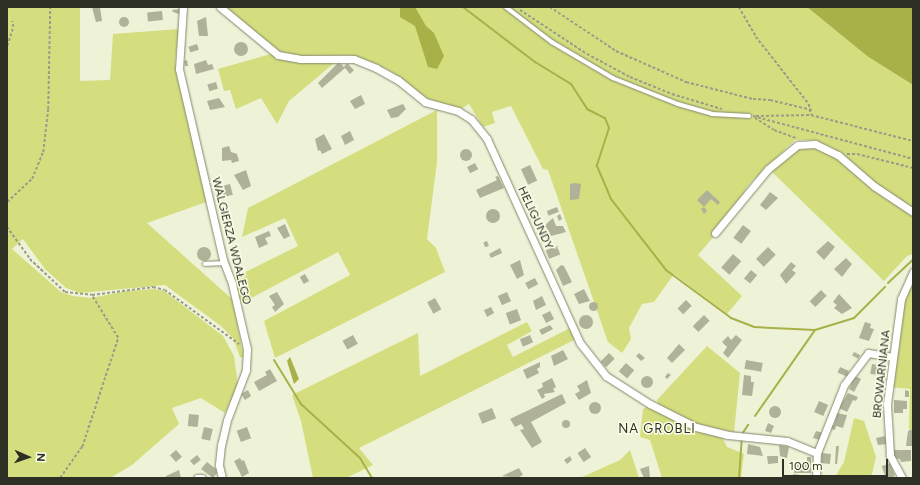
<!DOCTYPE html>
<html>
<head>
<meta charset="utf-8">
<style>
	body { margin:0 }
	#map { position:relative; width:920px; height:485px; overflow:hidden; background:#eef2d7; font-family:Figtree,sans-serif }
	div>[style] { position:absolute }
	.green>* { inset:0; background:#d5de7e }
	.water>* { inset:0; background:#a8b148 }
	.stream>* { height:2px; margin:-1px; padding:0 1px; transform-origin:1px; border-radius:1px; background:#a8b148 }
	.building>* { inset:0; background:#afb298; transform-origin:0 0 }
	.round { border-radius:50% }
	.path>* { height:1.5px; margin-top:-0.75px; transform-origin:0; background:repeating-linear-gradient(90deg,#9a9d89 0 3px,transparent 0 5px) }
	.roads { filter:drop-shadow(0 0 1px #84876e) drop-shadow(0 0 1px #84876e) }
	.lane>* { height:3.5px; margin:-1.75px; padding:0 1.75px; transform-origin:1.75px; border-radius:1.75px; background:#fff }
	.street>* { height:7px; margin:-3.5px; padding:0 3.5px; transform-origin:3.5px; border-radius:3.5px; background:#fff }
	span { translate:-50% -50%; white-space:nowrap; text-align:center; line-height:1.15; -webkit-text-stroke:3px #fcffe9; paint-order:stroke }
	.street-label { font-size:12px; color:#2e3025 }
	.neighbourhood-label { font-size:13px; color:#2e3025; letter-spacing:1px }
	.frame { position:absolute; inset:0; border:8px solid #2e3025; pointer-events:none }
	.north { position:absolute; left:8px; top:437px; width:40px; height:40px; -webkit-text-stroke:3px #fcffe9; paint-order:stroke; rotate:92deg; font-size:11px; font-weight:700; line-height:16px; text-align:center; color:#2e3025 }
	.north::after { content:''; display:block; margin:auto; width:14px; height:18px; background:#2e3025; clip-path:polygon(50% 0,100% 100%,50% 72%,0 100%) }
	.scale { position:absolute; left:782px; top:459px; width:106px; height:18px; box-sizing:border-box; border:2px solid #2e3025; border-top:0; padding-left:5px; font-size:12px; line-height:14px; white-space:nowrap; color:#2e3025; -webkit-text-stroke:3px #fcffe9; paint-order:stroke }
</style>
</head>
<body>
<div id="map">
	<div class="green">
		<i style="clip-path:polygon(7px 7px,80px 7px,80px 81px,110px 80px,113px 34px,179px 29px,175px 61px,178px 81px,209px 201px,147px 223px,232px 299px,244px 358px,240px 357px,233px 338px,221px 326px,165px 285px,80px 293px,66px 288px,45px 269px,23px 239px,12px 249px,61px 292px,73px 296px,91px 298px,127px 291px,154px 289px,164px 291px,223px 336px,234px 356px,238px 385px,225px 413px,201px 398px,172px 408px,179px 424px,132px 465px,110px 478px,7px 478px)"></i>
		<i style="clip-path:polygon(225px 7px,807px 7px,867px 56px,913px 85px,913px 254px,907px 256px,884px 281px,771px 171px,798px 148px,814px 147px,836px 157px,879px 186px,831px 147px,812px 140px,795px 140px,750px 183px,715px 235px,698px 255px,742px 296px,727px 314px,674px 274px,654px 302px,642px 304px,629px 328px,631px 339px,622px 353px,608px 342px,548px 170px,543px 169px,511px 106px,492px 112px,495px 123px,483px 127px,469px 104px,461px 109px,425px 98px,392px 72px,376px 64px,351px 55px,299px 56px,278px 51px)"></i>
		<i style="clip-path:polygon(271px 54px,287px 60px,302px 62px,339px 59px,289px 101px,277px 124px,261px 98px,236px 109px,230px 90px,224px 91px,218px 69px)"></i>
		<i style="clip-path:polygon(437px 110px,437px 162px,427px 239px,436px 248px,445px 272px,275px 358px,264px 321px,350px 275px,338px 252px,240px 304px,233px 278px,298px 246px,285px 218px,242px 237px,248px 208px)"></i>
		<i style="clip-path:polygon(913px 276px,913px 429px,909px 430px,910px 389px,891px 387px,905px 294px)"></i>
		<i style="clip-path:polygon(527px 322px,532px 331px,507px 345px,513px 357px,570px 328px,576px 339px,359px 448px,373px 465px,346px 478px,313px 478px,301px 421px,292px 395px,418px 333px,420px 376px)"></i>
		<i style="clip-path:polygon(707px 346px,740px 373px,734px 432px,697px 426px,658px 405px,657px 400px)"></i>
		<i style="clip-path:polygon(648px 406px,722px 437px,727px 447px,744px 454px,741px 478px,662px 478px,650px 440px,640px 437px,643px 409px)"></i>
		<i style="clip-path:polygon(854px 418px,864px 421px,876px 457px,871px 478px,819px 478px,835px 477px,844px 462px)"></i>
		<i style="clip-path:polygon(630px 450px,639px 478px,580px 478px,620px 460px)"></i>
	</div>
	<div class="water">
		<i style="clip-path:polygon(400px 7px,415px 7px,426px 26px,434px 33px,444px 56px,437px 69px,428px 67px,415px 26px,400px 17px)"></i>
		<i style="clip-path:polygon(807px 7px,913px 7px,913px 85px,867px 56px)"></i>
		<i style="clip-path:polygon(290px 357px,299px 379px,294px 384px,287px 361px)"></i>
	</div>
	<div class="stream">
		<i style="left:463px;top:7px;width:91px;rotate:37.4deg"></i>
		<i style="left:535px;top:62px;width:42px;rotate:31.4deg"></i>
		<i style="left:571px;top:84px;width:30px;rotate:57deg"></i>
		<i style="left:587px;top:109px;width:20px;rotate:27deg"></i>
		<i style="left:605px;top:118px;width:11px;rotate:68deg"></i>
		<i style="left:609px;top:128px;width:40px;rotate:108deg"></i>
		<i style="left:597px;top:166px;width:36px;rotate:67deg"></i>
		<i style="left:611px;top:199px;width:90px;rotate:52.2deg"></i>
		<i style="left:666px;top:270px;width:81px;rotate:36.4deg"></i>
		<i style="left:731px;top:318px;width:25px;rotate:21deg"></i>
		<i style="left:754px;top:327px;width:61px;rotate:2.8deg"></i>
		<i style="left:815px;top:330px;width:41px;rotate:-17.1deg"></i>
		<i style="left:854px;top:318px;width:44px;rotate:-45deg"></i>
		<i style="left:888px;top:283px;width:34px;rotate:-43deg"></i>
		<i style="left:274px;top:360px;width:52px;rotate:58.5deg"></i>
		<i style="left:301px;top:404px;width:80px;rotate:42.5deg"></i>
		<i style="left:360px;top:458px;width:23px;rotate:59deg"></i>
		<i style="left:755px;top:416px;width:105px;rotate:-55.1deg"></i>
		<i style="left:742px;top:434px;width:11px;rotate:-56deg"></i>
		<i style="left:739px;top:478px;width:39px;rotate:-86deg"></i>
	</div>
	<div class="building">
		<i style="clip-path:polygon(92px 7px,100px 7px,102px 21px,96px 22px)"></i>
		<i style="clip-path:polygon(179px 9px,179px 14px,173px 12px,172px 10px)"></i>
		<i style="left:162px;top:11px;width:9px;height:15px;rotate:84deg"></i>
		<i class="round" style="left:119px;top:17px;width:10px;height:10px"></i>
		<i style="clip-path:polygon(206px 17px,208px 36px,199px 36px,197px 21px)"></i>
		<i class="round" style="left:234px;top:42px;width:14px;height:14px"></i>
		<i style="left:197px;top:44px;width:6px;height:9px;rotate:72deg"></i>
		<i style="clip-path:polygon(187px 60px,188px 66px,185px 66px,184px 61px)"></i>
		<i style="clip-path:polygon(206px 60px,208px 65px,212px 64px,214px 69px,196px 74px,194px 64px)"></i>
		<i style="clip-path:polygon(339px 62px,344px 67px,347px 63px,354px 70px,350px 74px,345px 68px,322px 88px,318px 83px)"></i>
		<i style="left:216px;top:82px;width:7px;height:9px;rotate:74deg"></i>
		<i style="clip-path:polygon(361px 95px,365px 104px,355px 109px,350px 101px)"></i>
		<i style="clip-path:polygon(219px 98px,225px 107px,210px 110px,207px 101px)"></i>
		<i style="clip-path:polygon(403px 104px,406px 109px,398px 117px,391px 118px,387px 110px)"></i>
		<i style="clip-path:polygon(350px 131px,354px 140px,345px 145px,341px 136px)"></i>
		<i style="clip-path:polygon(324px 134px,332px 149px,322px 154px,320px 150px,318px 151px,315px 139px)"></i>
		<i style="clip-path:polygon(229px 146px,231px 152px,237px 154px,239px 161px,232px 163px,231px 160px,222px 161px,222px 148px)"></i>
		<i class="round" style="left:460px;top:149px;width:12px;height:12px"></i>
		<i style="left:475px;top:163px;width:7px;height:9px;rotate:63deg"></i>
		<i style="left:530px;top:165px;width:17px;height:10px;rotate:65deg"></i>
		<i style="clip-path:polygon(246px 170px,251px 186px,243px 190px,234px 175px)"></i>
		<i style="clip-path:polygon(498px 176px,504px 188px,480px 198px,476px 190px,497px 180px,495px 177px)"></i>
		<i style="clip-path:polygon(575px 183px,581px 184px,579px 199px,570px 200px,570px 184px)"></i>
		<i style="left:230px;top:184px;width:11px;height:9px;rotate:75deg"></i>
		<i style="clip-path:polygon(707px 190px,720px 202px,718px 205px,711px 199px,704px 207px,697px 200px)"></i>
		<i style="clip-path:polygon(770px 192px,778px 198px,766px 210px,760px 205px)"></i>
		<i style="left:557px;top:207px;width:5px;height:11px;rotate:68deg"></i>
		<i style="clip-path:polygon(704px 207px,707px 211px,704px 214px,701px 209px)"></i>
		<i class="round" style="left:486px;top:209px;width:14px;height:14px"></i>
		<i style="clip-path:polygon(560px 214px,562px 219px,559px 221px,557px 216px)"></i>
		<i style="clip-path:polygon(553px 218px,556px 226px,563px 226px,566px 232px,551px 236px,545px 225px)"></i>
		<i style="clip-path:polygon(285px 224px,290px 236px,284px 239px,277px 228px)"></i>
		<i style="left:743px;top:225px;width:10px;height:16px;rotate:37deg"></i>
		<i style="clip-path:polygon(269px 231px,271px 236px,265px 238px,268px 244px,259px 248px,255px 237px)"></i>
		<i style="left:487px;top:241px;width:5px;height:4px;rotate:68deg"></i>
		<i style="clip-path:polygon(828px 241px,835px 247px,824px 260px,816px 252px)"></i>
		<i style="left:557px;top:246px;width:9px;height:12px;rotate:69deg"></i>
		<i class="round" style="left:197px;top:247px;width:14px;height:14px"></i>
		<i style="left:768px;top:247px;width:11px;height:17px;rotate:45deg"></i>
		<i style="clip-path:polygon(500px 248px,502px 253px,491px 258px,489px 254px)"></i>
		<i style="left:733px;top:254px;width:11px;height:18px;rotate:41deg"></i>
		<i style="clip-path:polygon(846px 258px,852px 264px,842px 277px,834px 269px)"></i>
		<i style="clip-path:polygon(520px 260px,524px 275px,517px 279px,510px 265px)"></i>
		<i style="clip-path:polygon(791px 262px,796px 266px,792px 270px,796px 273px,786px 284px,780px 275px)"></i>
		<i style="clip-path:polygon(561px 265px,564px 266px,572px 282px,563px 286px,556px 270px)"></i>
		<i style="left:751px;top:270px;width:8px;height:11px;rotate:40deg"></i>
		<i style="left:305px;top:274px;width:8px;height:6px;rotate:60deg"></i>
		<i style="left:535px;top:278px;width:7px;height:11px;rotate:63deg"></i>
		<i style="clip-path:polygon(584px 289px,590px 301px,579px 304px,574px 294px)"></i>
		<i style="left:821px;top:290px;width:8px;height:16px;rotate:45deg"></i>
		<i style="clip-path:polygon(277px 292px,284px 304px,275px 312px,272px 307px,275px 305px,269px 296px)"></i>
		<i style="left:507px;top:292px;width:10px;height:10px;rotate:66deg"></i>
		<i style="clip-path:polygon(839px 294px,852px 308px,842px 314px,834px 308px,837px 305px,833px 302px)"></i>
		<i style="clip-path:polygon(542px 296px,546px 305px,536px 310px,533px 301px)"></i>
		<i style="left:435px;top:298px;width:13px;height:9px;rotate:61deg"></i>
		<i style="left:686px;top:300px;width:8px;height:12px;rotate:45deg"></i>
		<i class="round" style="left:588.5px;top:301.5px;width:9px;height:9px"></i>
		<i style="clip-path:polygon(491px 307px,494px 313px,487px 317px,484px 310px)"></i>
		<i style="left:517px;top:309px;width:12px;height:12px;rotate:70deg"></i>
		<i style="left:550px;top:311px;width:9px;height:9px;rotate:63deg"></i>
		<i style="left:704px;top:315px;width:8px;height:16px;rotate:45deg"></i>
		<i class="round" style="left:579px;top:315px;width:14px;height:14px"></i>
		<i style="clip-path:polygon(865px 322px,871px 324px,870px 328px,874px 329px,869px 341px,859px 338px)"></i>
		<i style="clip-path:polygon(550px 325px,553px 329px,542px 335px,539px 330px)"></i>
		<i style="left:353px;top:335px;width:10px;height:12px;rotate:61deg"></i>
		<i style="left:530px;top:335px;width:8px;height:11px;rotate:67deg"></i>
		<i style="clip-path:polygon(736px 335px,742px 340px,728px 358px,723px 353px,727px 347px,722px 342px,728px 336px,731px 340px)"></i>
		<i style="clip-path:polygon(679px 344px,685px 350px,672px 363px,667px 358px)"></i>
		<i style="clip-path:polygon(563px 350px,568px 359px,554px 366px,551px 356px)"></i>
		<i style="left:854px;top:352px;width:7px;height:4px;rotate:27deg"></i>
		<i style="left:609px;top:353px;width:8px;height:12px;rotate:45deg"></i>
		<i style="clip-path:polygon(639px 353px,645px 358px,641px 361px,636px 356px)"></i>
		<i style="left:746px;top:360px;width:17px;height:9px;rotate:10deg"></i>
		<i style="clip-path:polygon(540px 362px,540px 367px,537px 369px,539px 373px,527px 379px,523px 370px)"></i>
		<i style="left:626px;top:363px;width:11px;height:11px;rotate:41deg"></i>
		<i style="left:872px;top:364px;width:11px;height:10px;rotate:10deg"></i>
		<i style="left:840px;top:367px;width:10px;height:6px;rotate:24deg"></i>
		<i style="clip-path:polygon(270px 369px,277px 381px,259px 391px,254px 382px,267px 375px,265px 372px)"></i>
		<i style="clip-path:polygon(668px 373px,671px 375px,667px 379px,665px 377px)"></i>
		<i style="clip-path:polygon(744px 375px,751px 376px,751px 382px,754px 382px,752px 396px,742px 395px)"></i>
		<i style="clip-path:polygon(855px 376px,861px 379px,854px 392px,849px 389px)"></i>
		<i class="round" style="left:641px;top:376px;width:12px;height:12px"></i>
		<i style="clip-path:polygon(552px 378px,556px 387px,553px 389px,555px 392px,544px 394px,545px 397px,542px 399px,537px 390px,543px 387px,542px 383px)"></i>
		<i style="clip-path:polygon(587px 380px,591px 393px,579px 400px,575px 394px,580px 391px,577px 386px)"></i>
		<i style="clip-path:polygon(248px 390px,251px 396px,245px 400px,241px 394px)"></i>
		<i style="clip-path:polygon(905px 390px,909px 391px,909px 397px,905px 397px)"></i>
		<i style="clip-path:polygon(848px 393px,858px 397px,856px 401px,853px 400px,847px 412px,839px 408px)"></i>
		<i style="clip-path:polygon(562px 394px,566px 403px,531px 422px,542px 442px,532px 448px,520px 430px,524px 429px,521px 424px,515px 427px,510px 419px)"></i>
		<i style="clip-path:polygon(894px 400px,907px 401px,907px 409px,903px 409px,903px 413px,894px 413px)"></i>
		<i style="left:819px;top:401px;width:10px;height:12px;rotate:24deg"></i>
		<i class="round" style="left:589px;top:402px;width:12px;height:12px"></i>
		<i class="round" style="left:769px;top:406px;width:12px;height:12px"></i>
		<i style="left:492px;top:408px;width:11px;height:15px;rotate:68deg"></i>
		<i style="clip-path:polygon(837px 413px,847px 415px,843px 428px,836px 426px,835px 430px,831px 429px,831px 424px,834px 425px)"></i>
		<i style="left:189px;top:414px;width:10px;height:12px;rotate:6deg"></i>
		<i class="round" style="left:562px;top:420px;width:8px;height:8px"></i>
		<i style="clip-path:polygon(768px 423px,774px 426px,771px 433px,765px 431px)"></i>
		<i style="left:204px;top:427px;width:9px;height:12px;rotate:13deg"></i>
		<i style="left:247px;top:427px;width:12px;height:11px;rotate:70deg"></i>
		<i style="clip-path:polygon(913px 429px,912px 446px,906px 446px,908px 431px)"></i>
		<i style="clip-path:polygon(816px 431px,823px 433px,820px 440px,813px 438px)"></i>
		<i style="clip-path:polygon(885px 436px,887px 444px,878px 445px,876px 438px)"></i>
		<i style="clip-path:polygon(748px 444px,760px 447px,763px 456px,747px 454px)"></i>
		<i style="clip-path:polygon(779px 445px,789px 447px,787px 458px,780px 456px)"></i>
		<i style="clip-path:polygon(836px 446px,839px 446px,837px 464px,835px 464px)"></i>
		<i style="left:585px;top:448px;width:11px;height:9px;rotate:56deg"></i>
		<i style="left:176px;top:450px;width:9px;height:8px;rotate:49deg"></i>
		<i style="clip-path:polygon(893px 450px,911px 450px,911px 461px,901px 462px,900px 459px,894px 458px)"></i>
		<i style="left:822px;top:453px;width:9px;height:10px;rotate:6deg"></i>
		<i style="left:197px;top:455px;width:6px;height:9px;rotate:51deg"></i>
		<i style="clip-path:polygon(570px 456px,572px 460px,567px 464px,564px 460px)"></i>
		<i style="clip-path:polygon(767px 456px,778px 456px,778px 463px,768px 464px)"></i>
		<i style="clip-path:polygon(807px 457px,811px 457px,811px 473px,794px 473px,793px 462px,807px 462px)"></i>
		<i style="clip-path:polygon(240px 458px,242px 461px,244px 460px,249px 473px,242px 477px,234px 461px)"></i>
		<i style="clip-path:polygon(207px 462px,216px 469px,217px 473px,213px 478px,201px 469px)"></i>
		<i style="left:890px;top:463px;width:14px;height:9px;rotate:69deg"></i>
		<i style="clip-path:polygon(649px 466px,650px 478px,644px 478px,640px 469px)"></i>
		<i style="clip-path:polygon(519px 468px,523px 475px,517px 478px,502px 476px)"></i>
		<i style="clip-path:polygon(179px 470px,181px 478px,166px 478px,166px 476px)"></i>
		<i style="clip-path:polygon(793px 474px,800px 475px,800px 478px,793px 478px)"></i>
	</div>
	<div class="path">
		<i style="left:550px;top:7px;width:79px;rotate:33.7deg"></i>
		<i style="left:616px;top:51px;width:77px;rotate:23.9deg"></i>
		<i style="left:686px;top:82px;width:69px;rotate:14.2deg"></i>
		<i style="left:753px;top:99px;width:17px;rotate:3deg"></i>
		<i style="left:770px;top:100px;width:43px;rotate:13.4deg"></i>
		<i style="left:739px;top:7px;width:34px;rotate:60deg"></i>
		<i style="left:756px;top:37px;width:85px;rotate:51.7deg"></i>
		<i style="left:809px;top:104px;width:11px;rotate:80deg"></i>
		<i style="left:520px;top:10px;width:80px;rotate:33.3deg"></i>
		<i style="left:587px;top:54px;width:49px;rotate:28.1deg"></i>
		<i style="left:630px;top:77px;width:45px;rotate:22deg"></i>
		<i style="left:672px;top:94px;width:52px;rotate:16.7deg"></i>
		<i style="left:7px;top:46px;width:20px;rotate:-72deg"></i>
		<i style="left:13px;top:27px;width:6px;rotate:-99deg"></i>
		<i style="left:753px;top:116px;width:166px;rotate:15deg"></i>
		<i style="left:756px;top:116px;width:55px;rotate:-1deg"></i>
		<i style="left:811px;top:115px;width:105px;rotate:14.3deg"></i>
		<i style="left:755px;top:118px;width:22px;rotate:32deg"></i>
		<i style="left:774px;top:130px;width:23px;rotate:20deg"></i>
		<i style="left:847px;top:154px;width:10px"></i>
		<i style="left:857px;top:154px;width:58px;rotate:14deg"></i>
		<i style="left:7px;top:202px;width:34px;rotate:-43deg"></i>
		<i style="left:32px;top:179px;width:29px;rotate:-68deg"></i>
		<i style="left:43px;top:152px;width:43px;rotate:-83.4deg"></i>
		<i style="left:48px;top:109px;width:102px;rotate:-88.9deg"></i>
		<i style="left:7px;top:227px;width:39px;rotate:54deg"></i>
		<i style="left:30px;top:259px;width:48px;rotate:43.3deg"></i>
		<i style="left:65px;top:292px;width:27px;rotate:6deg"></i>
		<i style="left:92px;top:295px;width:62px;rotate:-7.5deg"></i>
		<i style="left:153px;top:287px;width:12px;rotate:14deg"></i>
		<i style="left:165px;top:290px;width:92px;rotate:36.1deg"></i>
		<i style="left:60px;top:478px;width:38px;rotate:-55deg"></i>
		<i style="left:82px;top:447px;width:115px;rotate:-71.7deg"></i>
		<i style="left:118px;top:338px;width:49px;rotate:-121.8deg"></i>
	</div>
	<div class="roads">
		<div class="lane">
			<i style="left:506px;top:7px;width:58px;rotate:37.3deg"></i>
			<i style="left:552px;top:42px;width:71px;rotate:30.5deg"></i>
			<i style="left:613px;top:78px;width:70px;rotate:21.8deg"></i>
			<i style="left:678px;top:104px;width:35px;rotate:16deg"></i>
			<i style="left:712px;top:114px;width:37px;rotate:3deg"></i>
			<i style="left:205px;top:264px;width:19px;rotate:-3deg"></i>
		</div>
		<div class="street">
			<i style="left:183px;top:7px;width:62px;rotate:93.7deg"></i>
			<i style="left:179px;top:69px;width:196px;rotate:77deg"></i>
			<i style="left:223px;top:260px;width:26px;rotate:69deg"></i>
			<i style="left:232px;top:284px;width:67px;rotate:77deg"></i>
			<i style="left:247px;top:349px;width:21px;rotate:93deg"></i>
			<i style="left:246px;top:370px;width:53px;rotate:110.8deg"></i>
			<i style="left:227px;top:420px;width:26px;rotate:103deg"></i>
			<i style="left:221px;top:445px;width:20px;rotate:96deg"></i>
			<i style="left:219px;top:465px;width:13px;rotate:77deg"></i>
			<i style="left:220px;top:7px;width:75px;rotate:39.6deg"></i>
			<i style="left:278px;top:55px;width:22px;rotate:10deg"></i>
			<i style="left:300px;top:59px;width:54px"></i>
			<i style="left:354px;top:59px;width:24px;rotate:22deg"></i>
			<i style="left:376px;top:68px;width:25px;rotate:29deg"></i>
			<i style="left:398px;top:80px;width:35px;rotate:39deg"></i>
			<i style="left:425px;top:102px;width:34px;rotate:15deg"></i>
			<i style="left:458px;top:111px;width:15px;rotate:32deg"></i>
			<i style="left:471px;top:119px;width:26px;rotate:51deg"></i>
			<i style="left:487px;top:139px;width:224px;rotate:65.5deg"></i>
			<i style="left:580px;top:343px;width:42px;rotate:51.8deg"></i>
			<i style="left:606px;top:376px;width:52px;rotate:32.5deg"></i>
			<i style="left:650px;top:404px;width:51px;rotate:26.6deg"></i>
			<i style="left:696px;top:427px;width:33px;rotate:14deg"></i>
			<i style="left:728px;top:435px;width:59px;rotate:5.8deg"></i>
			<i style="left:787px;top:441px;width:32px;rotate:22deg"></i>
			<i style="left:715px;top:233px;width:83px;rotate:-50.4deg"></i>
			<i style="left:768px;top:169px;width:38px;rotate:-39deg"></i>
			<i style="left:798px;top:145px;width:17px;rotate:-3deg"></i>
			<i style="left:815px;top:144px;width:25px;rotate:26deg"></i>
			<i style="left:838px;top:155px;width:48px;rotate:40.7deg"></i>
			<i style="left:874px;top:186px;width:47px;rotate:33.7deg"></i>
			<i style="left:197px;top:478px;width:5px"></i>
			<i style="left:816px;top:478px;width:25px;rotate:-88deg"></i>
			<i style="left:817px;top:453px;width:73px;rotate:-68.3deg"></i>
			<i style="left:844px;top:385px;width:40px;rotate:-53deg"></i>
			<i style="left:868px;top:353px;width:25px;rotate:9deg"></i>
			<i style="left:902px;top:478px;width:26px;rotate:-118deg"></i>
			<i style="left:890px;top:455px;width:51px;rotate:-93.4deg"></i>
			<i style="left:887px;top:404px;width:106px;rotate:-82.4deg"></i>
			<i style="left:901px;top:299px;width:30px;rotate:-66deg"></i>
		</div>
	</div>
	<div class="street-label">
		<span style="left:535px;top:218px;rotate:65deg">HELIGUNDY</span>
		<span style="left:231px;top:241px;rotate:76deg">WALGIERZA WDAŁEGO</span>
		<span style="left:882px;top:374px;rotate:-84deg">BROWARNIANA</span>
	</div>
	<div class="neighbourhood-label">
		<span style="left:657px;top:429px">NA GROBLI</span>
	</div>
	<div class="frame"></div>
	<div class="north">N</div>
	<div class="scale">100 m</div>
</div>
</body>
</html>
